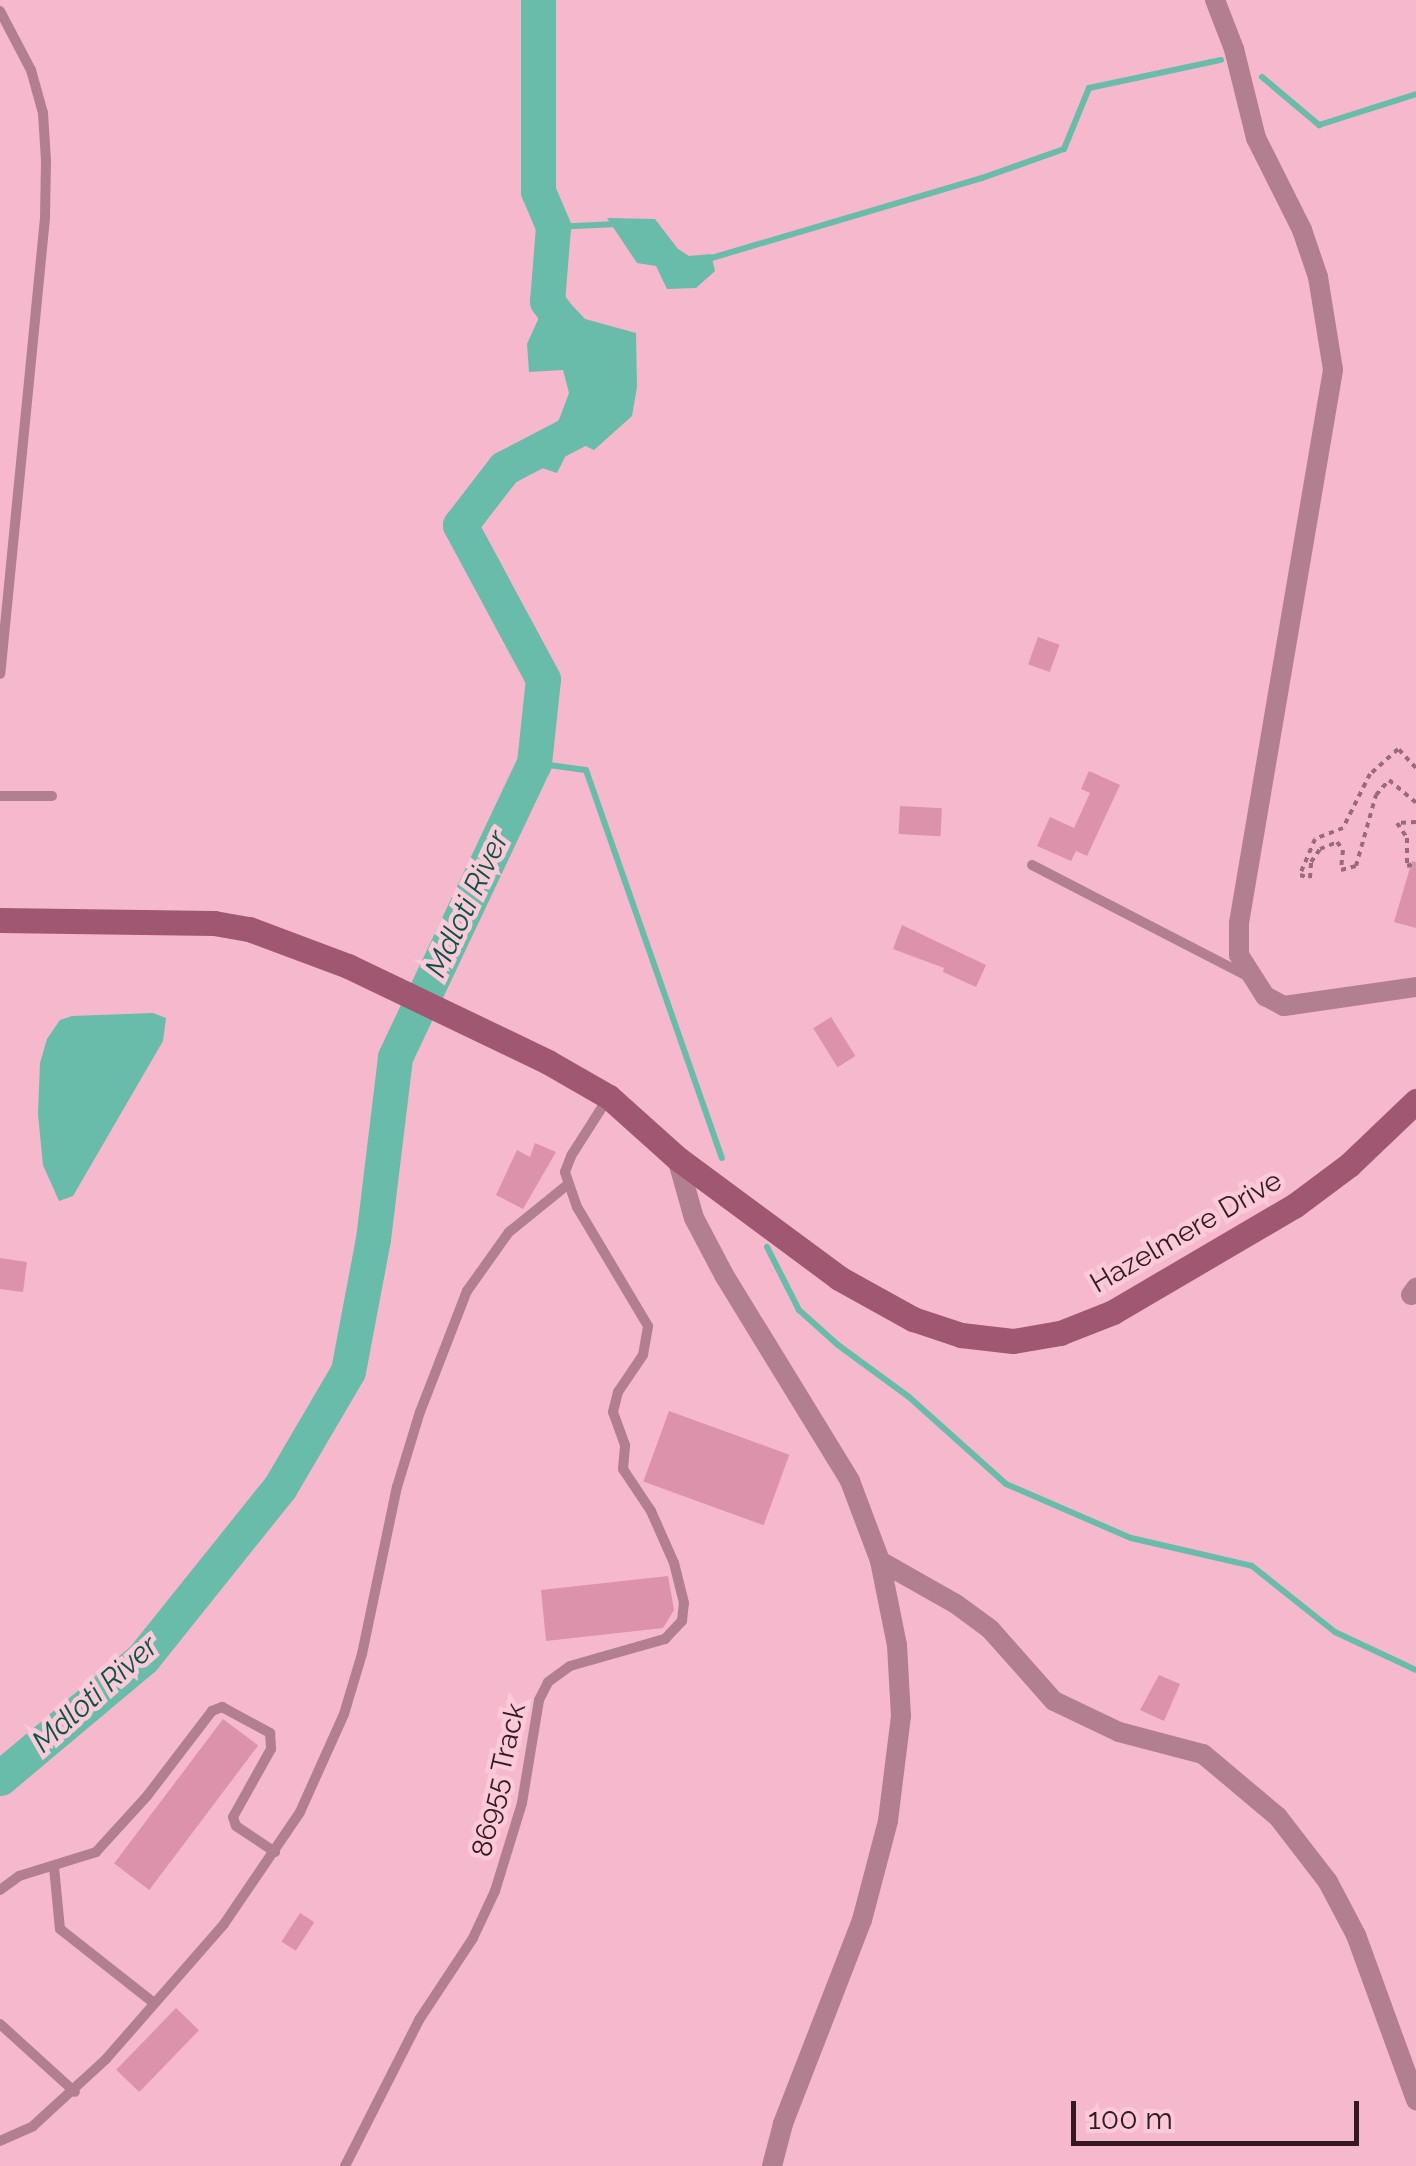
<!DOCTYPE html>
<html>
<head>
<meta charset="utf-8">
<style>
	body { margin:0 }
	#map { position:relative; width:1416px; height:2166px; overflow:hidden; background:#f6b8cd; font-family:Raleway,sans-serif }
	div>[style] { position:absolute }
	.water>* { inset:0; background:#68bca9 }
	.stream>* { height:6px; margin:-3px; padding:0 3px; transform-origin:3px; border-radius:3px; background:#68bca9 }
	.river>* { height:35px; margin:-17.5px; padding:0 17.5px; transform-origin:17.5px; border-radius:17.5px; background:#68bca9 }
	.building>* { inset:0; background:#dd92ac; transform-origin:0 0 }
	.path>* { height:4px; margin-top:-2px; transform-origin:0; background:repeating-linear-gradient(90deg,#986a7a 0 5px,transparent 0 10px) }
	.lane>* { height:10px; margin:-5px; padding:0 5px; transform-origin:5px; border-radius:5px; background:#b17f90 }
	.street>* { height:20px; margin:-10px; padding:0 10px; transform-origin:10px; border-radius:10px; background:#b17f90 }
	.secondary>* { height:25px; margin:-12.5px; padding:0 12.5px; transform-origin:12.5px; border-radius:12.5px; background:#a05872 }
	span { translate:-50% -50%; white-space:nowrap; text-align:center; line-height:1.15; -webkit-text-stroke:9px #facad9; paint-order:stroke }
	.street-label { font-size:28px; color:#341822 }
	.water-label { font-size:30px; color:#0a5447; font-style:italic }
	.scale { position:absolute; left:1071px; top:2101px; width:288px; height:45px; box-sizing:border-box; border:5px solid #341822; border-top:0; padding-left:12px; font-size:30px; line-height:35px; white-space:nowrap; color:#341822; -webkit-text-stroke:8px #facad9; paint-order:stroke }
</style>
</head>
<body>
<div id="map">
	<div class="water">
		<i style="clip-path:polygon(607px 218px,655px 219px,678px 249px,689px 256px,711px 254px,715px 271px,696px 288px,667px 289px,656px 266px,637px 263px)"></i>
		<i style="clip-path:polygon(568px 301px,585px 319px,636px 333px,637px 387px,632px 416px,594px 450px,579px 443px,570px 447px,557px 473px,539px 467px,527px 440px,557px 425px,569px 393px,563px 370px,529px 372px,527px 344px,545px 304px)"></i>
		<i style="clip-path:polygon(153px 1013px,166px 1018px,163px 1041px,73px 1196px,59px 1201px,43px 1165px,38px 1114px,40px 1063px,47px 1039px,60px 1020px,72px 1016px)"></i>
	</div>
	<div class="stream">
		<i style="left:1262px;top:77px;width:75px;rotate:40.1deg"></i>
		<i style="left:1319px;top:125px;width:102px;rotate:-17.7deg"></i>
		<i style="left:553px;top:227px;width:64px;rotate:-2.7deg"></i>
		<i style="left:708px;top:259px;width:286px;rotate:-16.5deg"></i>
		<i style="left:982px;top:178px;width:87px;rotate:-19.5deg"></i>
		<i style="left:1064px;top:149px;width:66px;rotate:-67.7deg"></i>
		<i style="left:1089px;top:88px;width:135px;rotate:-12deg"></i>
		<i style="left:534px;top:763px;width:52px;rotate:7.7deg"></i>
		<i style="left:586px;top:770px;width:411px;rotate:70.7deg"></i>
		<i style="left:767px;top:1247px;width:71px;rotate:63.1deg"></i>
		<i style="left:799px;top:1310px;width:52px;rotate:41.9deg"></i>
		<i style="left:838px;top:1345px;width:88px;rotate:36.2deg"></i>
		<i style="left:909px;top:1397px;width:130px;rotate:41.9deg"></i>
		<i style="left:1006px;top:1484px;width:136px;rotate:23.4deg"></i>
		<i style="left:1131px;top:1538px;width:124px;rotate:13deg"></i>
		<i style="left:1252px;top:1566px;width:106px;rotate:38.5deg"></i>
		<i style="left:1335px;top:1632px;width:89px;rotate:25.1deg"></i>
	</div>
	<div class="river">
		<i style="left:538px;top:0;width:191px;rotate:90deg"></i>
		<i style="left:538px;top:191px;width:39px;rotate:67deg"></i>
		<i style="left:553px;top:227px;width:74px;rotate:94.6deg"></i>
		<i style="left:547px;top:301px;width:49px;rotate:54.1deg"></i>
		<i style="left:0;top:1778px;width:187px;rotate:-40deg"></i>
		<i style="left:143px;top:1658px;width:219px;rotate:-51.3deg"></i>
		<i style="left:280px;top:1487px;width:134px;rotate:-59.6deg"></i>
		<i style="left:348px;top:1371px;width:134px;rotate:-79.3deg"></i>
		<i style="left:373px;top:1239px;width:183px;rotate:-83.1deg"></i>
		<i style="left:395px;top:1057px;width:325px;rotate:-64.7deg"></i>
		<i style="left:534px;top:763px;width:84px;rotate:-83.9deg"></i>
		<i style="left:543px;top:679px;width:175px;rotate:-118.3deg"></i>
		<i style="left:460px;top:525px;width:72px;rotate:-52.3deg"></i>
		<i style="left:504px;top:468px;width:80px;rotate:-27.5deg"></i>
	</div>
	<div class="building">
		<i style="left:1038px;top:637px;width:23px;height:29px;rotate:20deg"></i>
		<i style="clip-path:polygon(1089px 771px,1120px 785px,1087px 856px,1076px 851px,1071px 861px,1037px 846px,1050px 817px,1074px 828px,1090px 793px,1081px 789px)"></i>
		<i style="left:900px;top:806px;width:42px;height:28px;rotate:3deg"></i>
		<i style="clip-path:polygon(1412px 861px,1416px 862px,1416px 928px,1394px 922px)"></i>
		<i style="clip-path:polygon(902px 925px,986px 965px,976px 987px,943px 972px,944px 968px,893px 949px)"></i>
		<i style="left:831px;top:1017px;width:46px;height:21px;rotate:58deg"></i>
		<i style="clip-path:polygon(535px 1143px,556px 1152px,523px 1209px,496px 1195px,517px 1150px,530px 1157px)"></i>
		<i style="clip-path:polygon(0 1258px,27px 1262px,23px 1292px,0 1289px)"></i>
		<i style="left:669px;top:1411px;width:128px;height:75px;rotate:20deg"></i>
		<i style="clip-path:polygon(668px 1576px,674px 1610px,663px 1628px,546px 1641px,541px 1590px)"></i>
		<i style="clip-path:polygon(1159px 1675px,1180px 1684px,1164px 1721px,1140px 1710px)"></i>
		<i style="left:223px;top:1719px;width:44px;height:181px;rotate:37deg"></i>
		<i style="left:300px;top:1913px;width:17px;height:34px;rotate:33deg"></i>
		<i style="left:176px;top:2008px;width:32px;height:86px;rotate:44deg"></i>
	</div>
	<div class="path">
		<i style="left:1416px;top:768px;width:26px;rotate:-133deg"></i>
		<i style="left:1398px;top:749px;width:38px;rotate:138deg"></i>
		<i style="left:1370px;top:774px;width:60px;rotate:116.6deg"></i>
		<i style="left:1343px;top:828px;width:30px;rotate:159deg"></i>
		<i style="left:1315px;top:839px;width:39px;rotate:113deg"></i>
		<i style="left:1300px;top:875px;width:10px;rotate:17deg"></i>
		<i style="left:1310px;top:878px;width:16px;rotate:-86deg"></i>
		<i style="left:1311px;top:862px;width:16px;rotate:-55deg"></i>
		<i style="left:1320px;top:849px;width:18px;rotate:-22deg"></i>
		<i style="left:1337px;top:842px;width:10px;rotate:53deg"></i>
		<i style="left:1343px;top:850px;width:20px;rotate:96deg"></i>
		<i style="left:1341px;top:870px;width:16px;rotate:-15deg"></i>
		<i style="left:1356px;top:866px;width:74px;rotate:-74.3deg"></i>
		<i style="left:1376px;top:795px;width:20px;rotate:-49deg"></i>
		<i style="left:1389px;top:780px;width:35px;rotate:40deg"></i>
		<i style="left:1416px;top:822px;width:19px;rotate:177deg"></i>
		<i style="left:1397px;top:823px;width:18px;rotate:56deg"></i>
		<i style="left:1407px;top:838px;width:28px;rotate:90deg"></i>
		<i style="left:1407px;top:866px;width:9px;rotate:-18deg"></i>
	</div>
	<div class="lane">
		<i style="left:0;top:11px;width:67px;rotate:62.3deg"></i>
		<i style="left:31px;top:70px;width:45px;rotate:74.4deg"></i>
		<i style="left:43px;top:113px;width:48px;rotate:86.4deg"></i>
		<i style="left:46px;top:161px;width:57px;rotate:91deg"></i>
		<i style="left:45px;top:218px;width:458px;rotate:95.6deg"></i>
		<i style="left:0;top:796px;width:52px"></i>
		<i style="left:1032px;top:865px;width:244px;rotate:27.3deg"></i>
		<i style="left:54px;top:1867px;width:62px;rotate:84.5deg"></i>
		<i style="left:60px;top:1929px;width:120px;rotate:38.2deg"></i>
		<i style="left:0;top:1890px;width:24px;rotate:-36deg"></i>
		<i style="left:19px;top:1876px;width:81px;rotate:-17.3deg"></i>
		<i style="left:96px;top:1852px;width:76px;rotate:-47.7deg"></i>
		<i style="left:147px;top:1796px;width:107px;rotate:-52.6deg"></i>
		<i style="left:212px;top:1711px;width:11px;rotate:-22deg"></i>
		<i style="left:222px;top:1707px;width:55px;rotate:28.4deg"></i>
		<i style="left:270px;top:1733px;width:16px;rotate:86deg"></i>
		<i style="left:271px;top:1749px;width:78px;rotate:119.2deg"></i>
		<i style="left:233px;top:1817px;width:9px;rotate:72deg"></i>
		<i style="left:236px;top:1826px;width:47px;rotate:33.7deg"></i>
		<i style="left:0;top:2024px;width:101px;rotate:42.2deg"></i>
		<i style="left:0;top:2141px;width:36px;rotate:-24deg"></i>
		<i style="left:33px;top:2126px;width:99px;rotate:-42.5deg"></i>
		<i style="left:106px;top:2059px;width:179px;rotate:-48.8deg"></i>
		<i style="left:224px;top:1924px;width:135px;rotate:-55.8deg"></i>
		<i style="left:300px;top:1812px;width:107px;rotate:-65.8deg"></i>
		<i style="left:344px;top:1714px;width:63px;rotate:-73.3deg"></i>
		<i style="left:362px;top:1654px;width:171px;rotate:-78.2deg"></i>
		<i style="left:397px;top:1487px;width:78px;rotate:-73deg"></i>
		<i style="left:420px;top:1412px;width:130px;rotate:-68.8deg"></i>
		<i style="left:467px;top:1291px;width:72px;rotate:-54.6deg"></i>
		<i style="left:509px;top:1232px;width:75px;rotate:-39deg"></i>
		<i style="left:345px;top:2166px;width:164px;rotate:-63.1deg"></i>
		<i style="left:419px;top:2020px;width:98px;rotate:-56.6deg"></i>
		<i style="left:473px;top:1938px;width:52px;rotate:-64.9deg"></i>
		<i style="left:495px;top:1891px;width:92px;rotate:-72.9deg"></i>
		<i style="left:522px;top:1803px;width:104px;rotate:-80.6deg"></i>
		<i style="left:539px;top:1700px;width:20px;rotate:-63deg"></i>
		<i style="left:548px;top:1682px;width:27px;rotate:-36deg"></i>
		<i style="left:570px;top:1666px;width:99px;rotate:-15.9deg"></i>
		<i style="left:665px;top:1639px;width:25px;rotate:-47deg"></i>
		<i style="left:682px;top:1621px;width:18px;rotate:-84deg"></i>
		<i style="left:684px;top:1603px;width:41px;rotate:-104deg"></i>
		<i style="left:674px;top:1563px;width:57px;rotate:-113.9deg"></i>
		<i style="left:651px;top:1511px;width:50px;rotate:-123.7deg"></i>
		<i style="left:623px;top:1469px;width:24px;rotate:-85deg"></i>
		<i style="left:625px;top:1445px;width:35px;rotate:-110deg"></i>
		<i style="left:613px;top:1412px;width:21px;rotate:-76deg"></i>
		<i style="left:618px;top:1392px;width:45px;rotate:-56deg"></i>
		<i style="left:643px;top:1355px;width:29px;rotate:-80deg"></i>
		<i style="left:648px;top:1326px;width:139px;rotate:-120.8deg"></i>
		<i style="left:577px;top:1207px;width:37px;rotate:-109deg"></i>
		<i style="left:565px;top:1172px;width:17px;rotate:-69deg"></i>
		<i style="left:571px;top:1156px;width:69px;rotate:-57.5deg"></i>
	</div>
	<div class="street">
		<i style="left:1215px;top:0;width:53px;rotate:68.8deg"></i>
		<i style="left:1234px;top:49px;width:92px;rotate:76.1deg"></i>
		<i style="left:1256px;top:138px;width:103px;rotate:63.4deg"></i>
		<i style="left:1302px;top:230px;width:50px;rotate:71.2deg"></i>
		<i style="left:1318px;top:277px;width:94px;rotate:80.8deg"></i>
		<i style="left:1333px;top:370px;width:561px;rotate:99.65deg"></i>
		<i style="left:1239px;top:923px;width:32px;rotate:90deg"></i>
		<i style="left:1239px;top:955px;width:49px;rotate:57.6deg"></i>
		<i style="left:1265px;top:996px;width:21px;rotate:28deg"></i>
		<i style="left:1284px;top:1006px;width:133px;rotate:-8.2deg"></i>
		<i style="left:677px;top:1158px;width:62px;rotate:74.2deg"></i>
		<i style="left:694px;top:1218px;width:64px;rotate:62.2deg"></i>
		<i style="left:724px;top:1275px;width:241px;rotate:58.5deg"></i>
		<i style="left:850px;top:1481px;width:85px;rotate:69.4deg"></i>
		<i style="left:880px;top:1561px;width:86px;rotate:78.6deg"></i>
		<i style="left:897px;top:1645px;width:71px;rotate:86.8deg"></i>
		<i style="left:901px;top:1716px;width:106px;rotate:97.1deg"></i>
		<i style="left:888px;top:1821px;width:102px;rotate:104.7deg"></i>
		<i style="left:862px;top:1920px;width:219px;rotate:111.2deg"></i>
		<i style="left:783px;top:2124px;width:43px;rotate:104.7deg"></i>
		<i style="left:1411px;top:1295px;width:9px;rotate:-54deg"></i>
		<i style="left:880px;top:1561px;width:87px;rotate:29.5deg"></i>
		<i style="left:956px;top:1604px;width:42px;rotate:36.3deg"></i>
		<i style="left:990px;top:1629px;width:96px;rotate:48.4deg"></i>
		<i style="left:1054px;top:1701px;width:72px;rotate:25.5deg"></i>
		<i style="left:1119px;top:1732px;width:87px;rotate:14.7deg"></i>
		<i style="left:1203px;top:1754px;width:98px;rotate:40deg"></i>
		<i style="left:1278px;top:1817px;width:82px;rotate:52.4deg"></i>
		<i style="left:1328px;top:1882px;width:60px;rotate:62.2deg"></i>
		<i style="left:1356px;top:1935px;width:176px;rotate:70deg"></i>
	</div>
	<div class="secondary">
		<i style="left:0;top:920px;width:214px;rotate:0.8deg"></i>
		<i style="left:214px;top:923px;width:36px;rotate:10deg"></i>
		<i style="left:249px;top:929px;width:106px;rotate:20.5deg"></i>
		<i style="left:348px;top:966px;width:222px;rotate:25.6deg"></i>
		<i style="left:548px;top:1062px;width:70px;rotate:29.8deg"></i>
		<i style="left:609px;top:1097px;width:91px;rotate:41.9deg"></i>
		<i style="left:677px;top:1158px;width:202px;rotate:36.5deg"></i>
		<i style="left:839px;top:1278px;width:85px;rotate:29deg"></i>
		<i style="left:913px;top:1319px;width:51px;rotate:18.4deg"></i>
		<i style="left:961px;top:1335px;width:52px;rotate:6.6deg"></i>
		<i style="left:1013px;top:1341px;width:48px;rotate:-9.7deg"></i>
		<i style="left:1060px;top:1333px;width:57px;rotate:-21.6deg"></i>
		<i style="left:1113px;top:1312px;width:210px;rotate:-30.4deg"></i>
		<i style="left:1294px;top:1206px;width:69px;rotate:-36.7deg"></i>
		<i style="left:1349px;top:1165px;width:93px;rotate:-43.7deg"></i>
	</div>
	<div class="street-label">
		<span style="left:1186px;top:1232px;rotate:-30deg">Hazelmere Drive</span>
		<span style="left:499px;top:1780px;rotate:-77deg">86955 Track</span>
	</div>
	<div class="water-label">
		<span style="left:467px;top:904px;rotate:-65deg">Mdloti River</span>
		<span style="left:95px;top:1694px;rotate:-42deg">Mdloti River</span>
	</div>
	<div class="scale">100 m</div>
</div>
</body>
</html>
